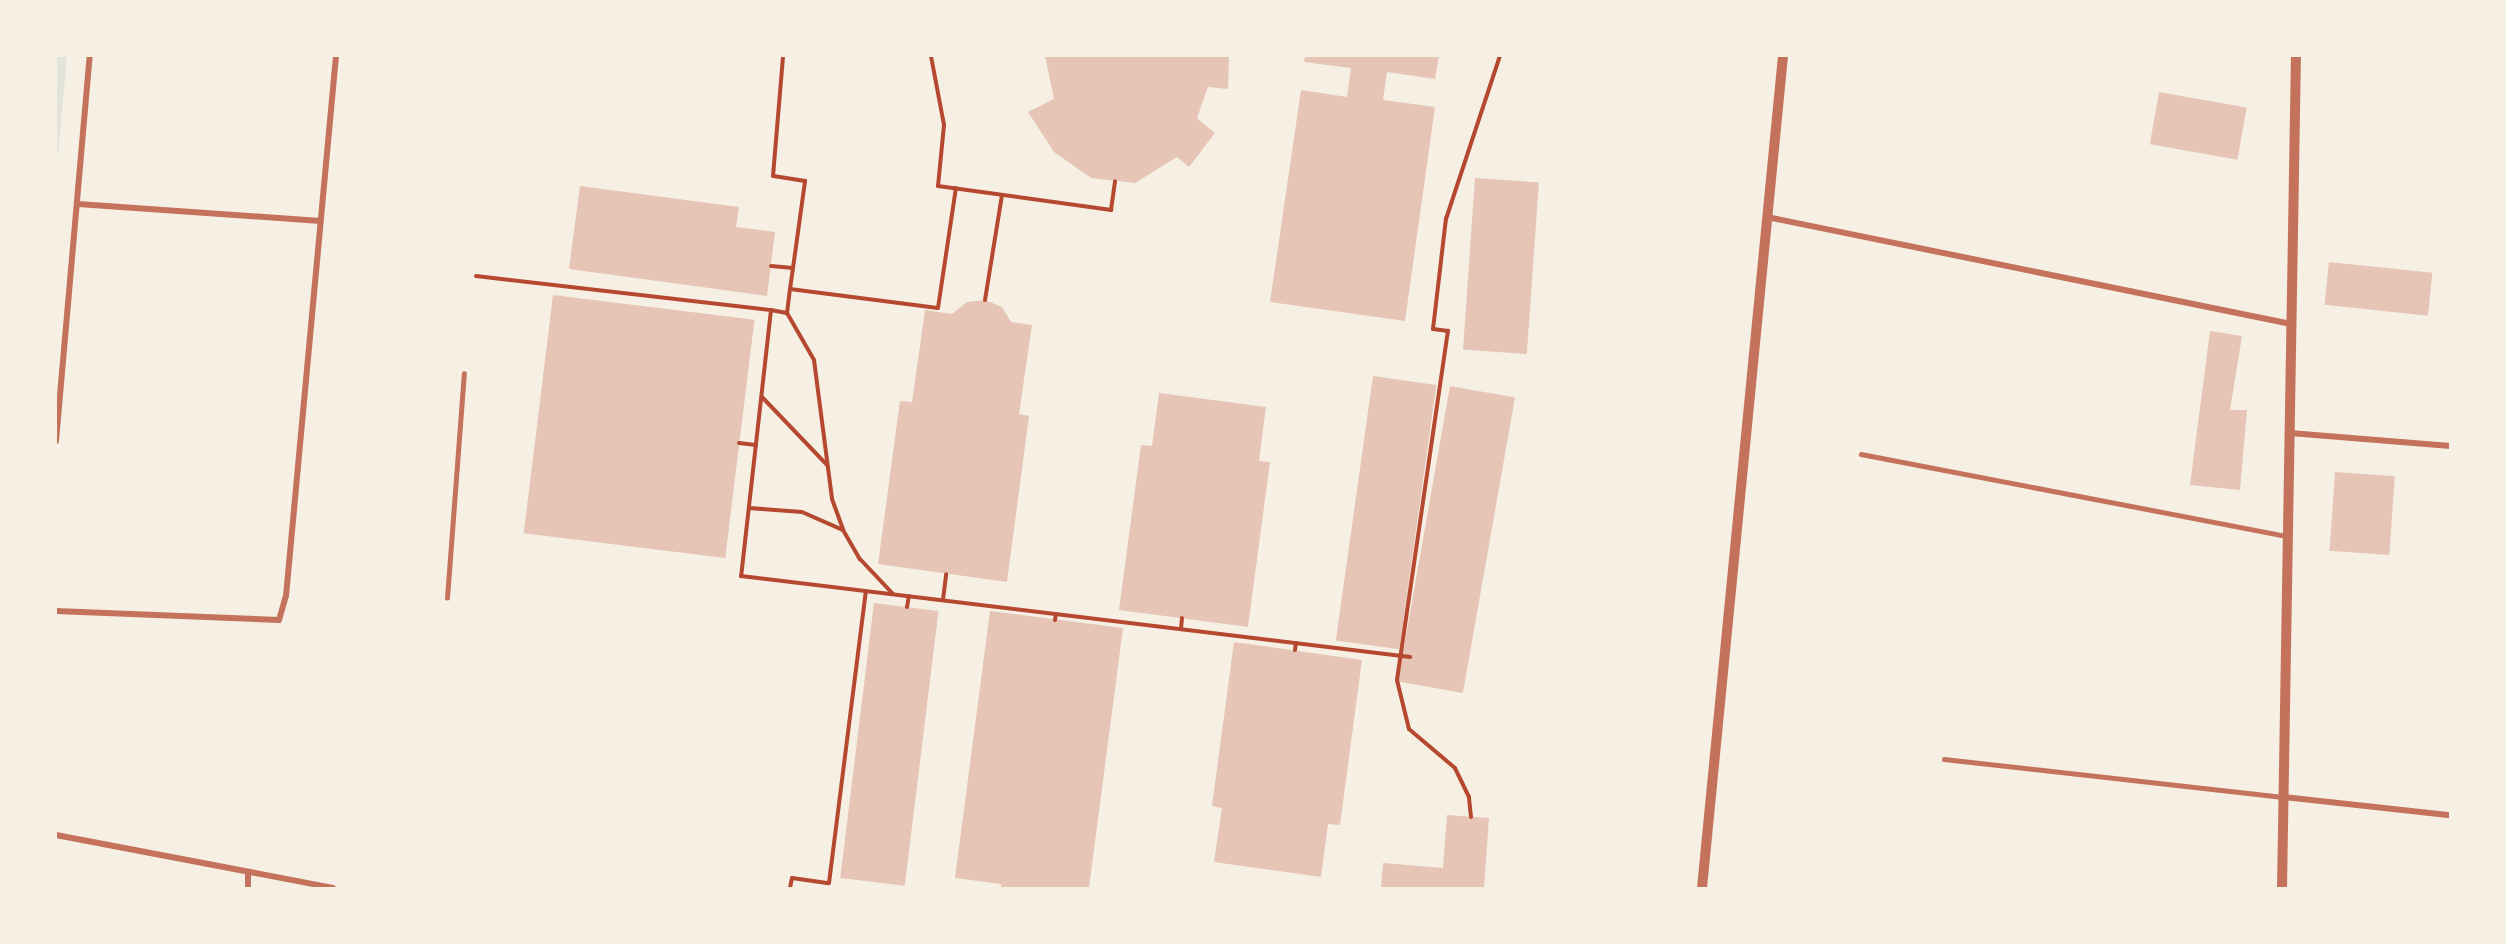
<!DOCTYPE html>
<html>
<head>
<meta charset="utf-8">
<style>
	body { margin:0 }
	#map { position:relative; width:2506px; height:944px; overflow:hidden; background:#f6efe4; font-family:"Work Sans",sans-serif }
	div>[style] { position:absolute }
	.green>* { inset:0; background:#e2e4dc }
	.building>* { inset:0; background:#e6c5b7; transform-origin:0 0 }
	.path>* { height:4px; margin:-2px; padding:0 2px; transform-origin:2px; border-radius:2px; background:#b5482f }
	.service>* { height:4.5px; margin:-2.25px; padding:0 2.25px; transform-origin:2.25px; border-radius:2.25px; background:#c5725c }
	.minor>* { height:6px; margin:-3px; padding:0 3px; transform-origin:3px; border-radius:3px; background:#c5725c }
	.tertiary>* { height:10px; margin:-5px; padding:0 5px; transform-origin:5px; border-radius:5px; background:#c5725c }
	span { translate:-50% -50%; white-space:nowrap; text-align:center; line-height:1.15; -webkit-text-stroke:6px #f6efe4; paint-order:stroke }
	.frame { position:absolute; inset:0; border:57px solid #f6efe4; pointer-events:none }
</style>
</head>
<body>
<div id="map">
	<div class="green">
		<i style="clip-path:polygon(56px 56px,67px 56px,58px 155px,56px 154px)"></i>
	</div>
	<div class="building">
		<i style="clip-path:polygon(1045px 56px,1229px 56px,1228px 89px,1208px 87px,1197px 118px,1215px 133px,1189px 167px,1177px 157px,1135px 183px,1091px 178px,1054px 152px,1028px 112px,1054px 99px)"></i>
		<i style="clip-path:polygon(1305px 56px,1439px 56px,1435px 79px,1387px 72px,1383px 100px,1435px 107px,1405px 321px,1270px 302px,1301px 90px,1347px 97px,1351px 68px,1304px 62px)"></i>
		<i style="left:2159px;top:92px;width:89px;height:53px;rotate:10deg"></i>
		<i style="left:1475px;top:178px;width:64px;height:172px;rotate:4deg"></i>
		<i style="clip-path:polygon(580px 186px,739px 207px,736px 227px,775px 232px,767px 296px,569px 269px)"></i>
		<i style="left:2329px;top:262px;width:104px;height:43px;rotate:6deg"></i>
		<i style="left:553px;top:295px;width:203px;height:240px;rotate:7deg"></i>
		<i style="clip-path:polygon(985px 300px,1002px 307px,1011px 322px,1032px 325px,1019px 414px,1029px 416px,1007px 582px,878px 564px,900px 401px,912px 402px,925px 310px,952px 314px,967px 302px)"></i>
		<i style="clip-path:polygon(2210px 331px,2242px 336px,2230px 410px,2247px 410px,2240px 490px,2190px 485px)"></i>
		<i style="left:1373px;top:376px;width:64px;height:267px;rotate:8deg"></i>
		<i style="left:1450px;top:386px;width:66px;height:300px;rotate:10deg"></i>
		<i style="clip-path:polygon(1159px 393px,1266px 407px,1259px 461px,1270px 462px,1248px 627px,1119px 610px,1141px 445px,1152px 446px)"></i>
		<i style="left:2335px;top:472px;width:60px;height:79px;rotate:4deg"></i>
		<i style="left:874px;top:603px;width:65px;height:277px;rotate:7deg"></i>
		<i style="clip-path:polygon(990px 611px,1123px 628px,1089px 888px,1001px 888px,1001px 884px,955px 878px)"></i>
		<i style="clip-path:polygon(1234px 642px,1362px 660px,1340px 825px,1328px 824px,1321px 877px,1214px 862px,1222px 808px,1212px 806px)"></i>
		<i style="clip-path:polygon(1447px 815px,1489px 818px,1484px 888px,1381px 888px,1383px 863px,1443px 868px)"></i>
	</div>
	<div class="path">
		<i style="left:931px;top:56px;width:70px;rotate:79.3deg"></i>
		<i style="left:944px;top:125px;width:61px;rotate:95.6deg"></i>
		<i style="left:938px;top:186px;width:175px;rotate:7.9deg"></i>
		<i style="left:1111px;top:210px;width:29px;rotate:-82deg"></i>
		<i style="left:771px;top:266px;width:22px;rotate:5deg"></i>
		<i style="left:793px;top:268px;width:88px;rotate:-82.1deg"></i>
		<i style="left:805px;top:181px;width:32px;rotate:-171deg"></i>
		<i style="left:773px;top:176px;width:120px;rotate:-85.2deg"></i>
		<i style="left:793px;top:268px;width:21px;rotate:98deg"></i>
		<i style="left:790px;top:289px;width:149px;rotate:7.3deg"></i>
		<i style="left:938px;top:308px;width:121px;rotate:-81.5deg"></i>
		<i style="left:476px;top:276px;width:297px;rotate:6.6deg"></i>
		<i style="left:771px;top:310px;width:268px;rotate:96.4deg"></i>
		<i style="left:741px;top:576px;width:674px;rotate:6.9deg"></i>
		<i style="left:985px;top:300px;width:106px;rotate:-80.8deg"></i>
		<i style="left:771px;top:310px;width:16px;rotate:11deg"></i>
		<i style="left:787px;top:313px;width:24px;rotate:-83deg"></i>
		<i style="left:787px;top:313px;width:54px;rotate:60.1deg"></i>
		<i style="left:814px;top:360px;width:140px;rotate:82.6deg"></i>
		<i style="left:832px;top:499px;width:33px;rotate:70deg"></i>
		<i style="left:843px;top:530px;width:34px;rotate:60deg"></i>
		<i style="left:860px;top:559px;width:48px;rotate:46.7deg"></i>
		<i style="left:762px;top:397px;width:94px;rotate:46.3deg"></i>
		<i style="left:739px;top:443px;width:17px;rotate:7deg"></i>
		<i style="left:749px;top:508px;width:53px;rotate:4.3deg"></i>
		<i style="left:802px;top:512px;width:45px;rotate:23.7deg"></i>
		<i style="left:943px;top:600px;width:26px;rotate:-83deg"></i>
		<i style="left:907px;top:607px;width:11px;rotate:-80deg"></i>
		<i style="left:1055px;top:620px;width:6px;rotate:-81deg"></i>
		<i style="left:1181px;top:629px;width:11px;rotate:-85deg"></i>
		<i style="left:1295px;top:650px;width:7px;rotate:-82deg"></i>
		<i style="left:1471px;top:817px;width:20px;rotate:-96deg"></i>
		<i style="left:1469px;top:797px;width:32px;rotate:-116deg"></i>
		<i style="left:1455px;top:768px;width:60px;rotate:-139.7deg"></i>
		<i style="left:1409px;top:729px;width:50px;rotate:-103.8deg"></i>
		<i style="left:1397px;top:680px;width:353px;rotate:-81.7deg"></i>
		<i style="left:1448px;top:331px;width:15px;rotate:-172deg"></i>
		<i style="left:1433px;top:329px;width:111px;rotate:-83.3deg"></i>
		<i style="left:1446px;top:219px;width:172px;rotate:-71.7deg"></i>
		<i style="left:790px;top:888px;width:10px;rotate:-79deg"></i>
		<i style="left:792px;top:878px;width:37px;rotate:8deg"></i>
		<i style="left:829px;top:883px;width:294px;rotate:-82.8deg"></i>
	</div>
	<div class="service">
		<i style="left:1861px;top:454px;width:435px;rotate:10.9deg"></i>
		<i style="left:447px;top:598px;width:225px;rotate:-85.7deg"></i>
		<i style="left:1944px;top:759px;width:341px;rotate:6.4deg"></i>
	</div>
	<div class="minor">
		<i style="left:78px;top:204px;width:243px;rotate:4deg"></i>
		<i style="left:1767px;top:217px;width:535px;rotate:11.54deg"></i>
		<i style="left:2290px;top:433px;width:161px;rotate:4.6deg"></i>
		<i style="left:56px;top:441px;width:386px;rotate:-85deg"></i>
		<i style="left:56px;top:611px;width:223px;rotate:2.3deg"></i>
		<i style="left:279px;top:620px;width:25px;rotate:-74deg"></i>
		<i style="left:286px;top:596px;width:542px;rotate:-84.71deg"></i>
		<i style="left:2283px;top:797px;width:168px;rotate:6.2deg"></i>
		<i style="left:56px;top:835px;width:282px;rotate:10.8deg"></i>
		<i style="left:248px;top:888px;width:16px;rotate:-90deg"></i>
	</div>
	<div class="tertiary">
		<i style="left:1702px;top:888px;width:836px;rotate:-84.44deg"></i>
		<i style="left:2282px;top:888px;width:832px;rotate:-89.04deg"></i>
	</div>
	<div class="frame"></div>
</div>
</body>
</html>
